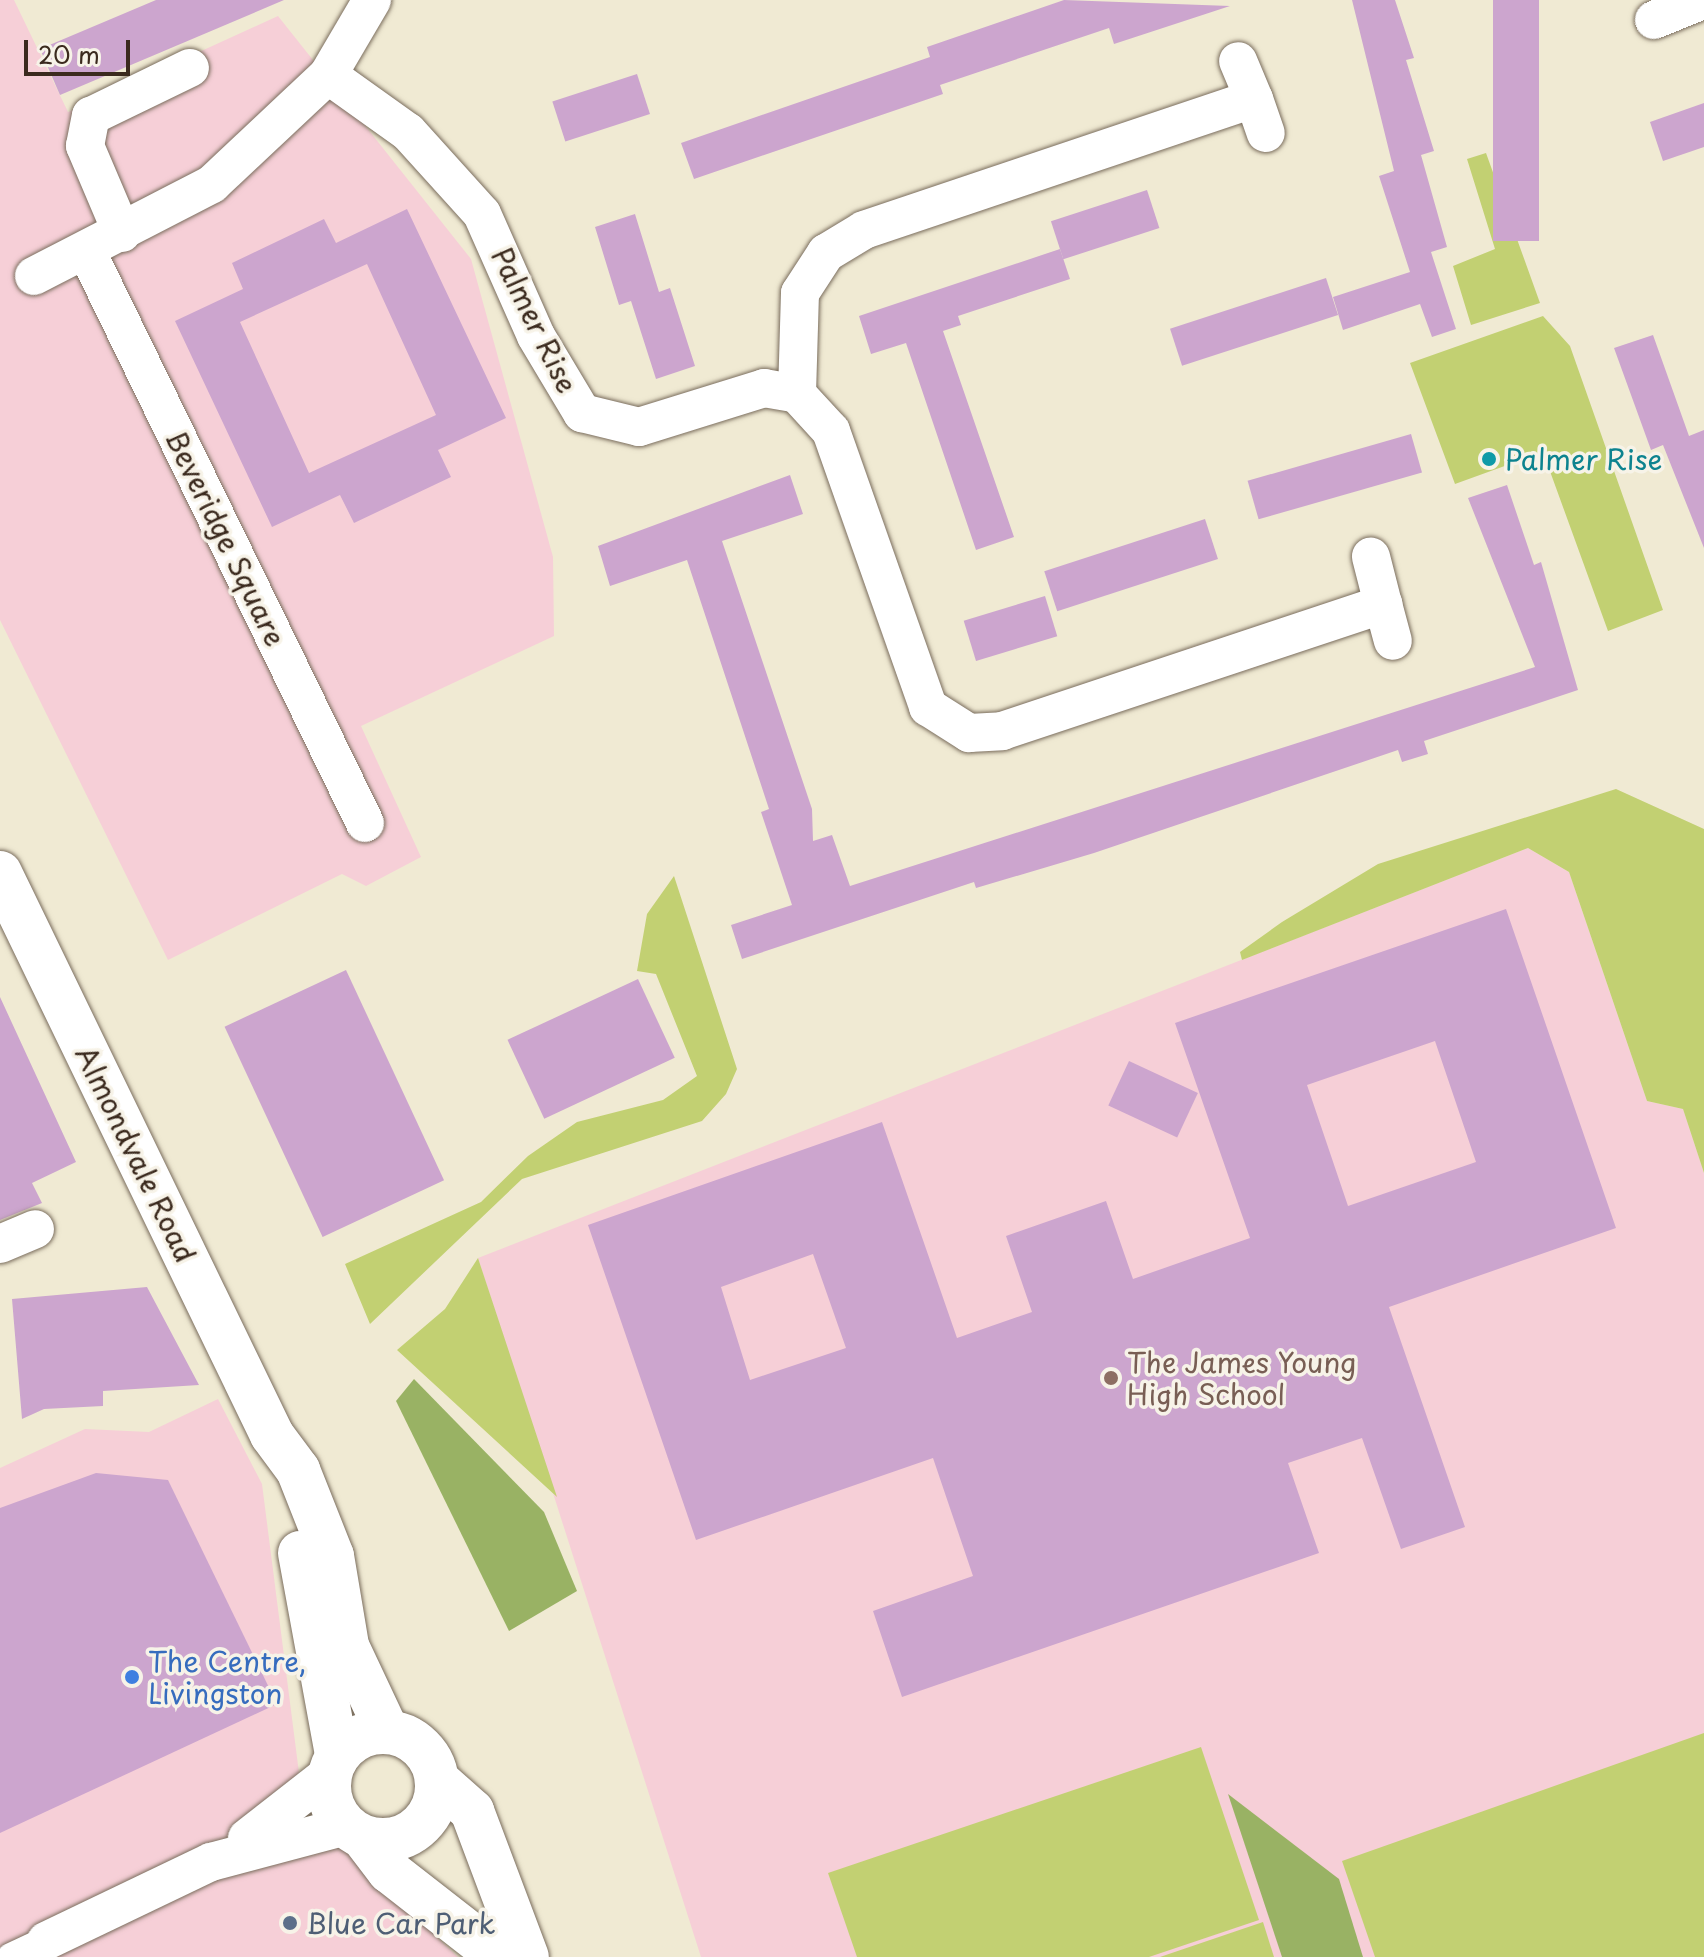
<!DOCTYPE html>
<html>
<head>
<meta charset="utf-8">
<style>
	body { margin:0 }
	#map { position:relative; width:1704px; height:1957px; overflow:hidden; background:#f0ead3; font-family:"Playpen Sans",sans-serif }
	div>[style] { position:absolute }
	.built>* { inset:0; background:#f6cfd7 }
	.green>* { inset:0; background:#c2d072 }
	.forest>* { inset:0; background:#99b264 }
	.building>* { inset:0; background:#cca5ce; transform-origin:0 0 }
	.roads { filter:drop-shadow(0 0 2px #7a6d5d) drop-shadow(0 0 2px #7a6d5d) }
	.pedestrian>* { height:28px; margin:-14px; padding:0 14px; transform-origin:14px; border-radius:14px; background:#fff }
	.minor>* { height:38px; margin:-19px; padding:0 19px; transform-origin:19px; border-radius:19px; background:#fff }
	.tertiary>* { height:44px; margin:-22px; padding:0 22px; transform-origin:22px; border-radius:22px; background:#fff }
	.tertiary>.ring { margin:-22px; padding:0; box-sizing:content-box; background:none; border:44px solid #fff; border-radius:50% }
	.dots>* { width:22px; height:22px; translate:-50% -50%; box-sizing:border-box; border:4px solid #f7f3e8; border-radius:50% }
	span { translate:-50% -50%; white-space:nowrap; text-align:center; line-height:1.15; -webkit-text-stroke:7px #f7f3e8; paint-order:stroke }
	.street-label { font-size:28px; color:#3b2a1e }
	.culture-label { font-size:28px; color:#0d838f }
	.left { translate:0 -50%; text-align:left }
	.education-label { font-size:28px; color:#785e54 }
	.shop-label { font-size:28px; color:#366cbe }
	.service-label { font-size:28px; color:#4e5e75 }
	.scale { position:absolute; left:24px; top:40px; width:106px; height:36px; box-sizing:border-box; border:4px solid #3b2a1e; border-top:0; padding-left:10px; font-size:24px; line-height:28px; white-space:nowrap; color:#3b2a1e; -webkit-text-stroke:6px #f7f3e8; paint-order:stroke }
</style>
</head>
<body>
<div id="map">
	<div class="built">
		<i style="clip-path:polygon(0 0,14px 0,68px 112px,278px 16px,471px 259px,553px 557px,554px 636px,361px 726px,421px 857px,366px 886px,342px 874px,168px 960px,0 620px)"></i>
		<i style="clip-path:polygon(1528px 848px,1569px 872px,1647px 1101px,1683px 1109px,1704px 1173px,1704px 1957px,701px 1957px,478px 1258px)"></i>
		<i style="clip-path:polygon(218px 1399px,262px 1484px,304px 1812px,458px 1957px,0 1957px,0 1468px,85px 1429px,149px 1432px)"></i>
	</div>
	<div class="green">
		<i style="clip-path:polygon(1486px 153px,1540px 303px,1471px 325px,1453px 266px,1495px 249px,1467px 159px)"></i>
		<i style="clip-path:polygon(1543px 316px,1570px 346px,1663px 610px,1608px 631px,1543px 452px,1455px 484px,1410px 363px)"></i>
		<i style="clip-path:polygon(1616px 789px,1704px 829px,1704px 1173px,1683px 1109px,1647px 1101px,1569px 872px,1528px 848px,1242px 960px,1240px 952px,1282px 922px,1378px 864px)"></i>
		<i style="clip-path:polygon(674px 876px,737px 1069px,726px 1094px,702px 1121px,522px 1179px,370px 1324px,345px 1264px,481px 1202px,528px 1156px,577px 1122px,663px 1100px,697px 1076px,656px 974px,637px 971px,647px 914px)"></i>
		<i style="clip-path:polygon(478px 1258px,557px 1497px,397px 1350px,445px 1309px)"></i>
		<i style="clip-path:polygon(1704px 1733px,1704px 1957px,1375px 1957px,1342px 1861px)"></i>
		<i style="clip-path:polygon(1201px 1747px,1259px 1920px,1149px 1957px,857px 1957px,828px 1873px)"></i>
		<i style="clip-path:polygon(1263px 1922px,1274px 1957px,1160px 1957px)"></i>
	</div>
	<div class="forest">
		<i style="clip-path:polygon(414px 1379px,544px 1512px,577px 1591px,509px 1631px,396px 1401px)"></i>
		<i style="clip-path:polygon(1228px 1794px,1339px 1879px,1363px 1957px,1282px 1957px)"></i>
	</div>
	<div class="building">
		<i style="clip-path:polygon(156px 0,284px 0,60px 95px,40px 49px)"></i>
		<i style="clip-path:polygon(1064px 0,1230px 6px,1114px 44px,1109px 28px,940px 85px,943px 94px,694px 179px,681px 143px,930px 57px,927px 47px)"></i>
		<i style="clip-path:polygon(1352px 0,1395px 0,1414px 58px,1406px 60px,1434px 151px,1421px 155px,1447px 247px,1431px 252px,1456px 329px,1432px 337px,1420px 304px,1343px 330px,1333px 297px,1410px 272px,1379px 176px,1394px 171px)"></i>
		<i style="left:1493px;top:0;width:46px;height:241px"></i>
		<i style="left:637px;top:74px;width:42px;height:89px;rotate:72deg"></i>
		<i style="clip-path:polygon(1704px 103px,1704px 147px,1663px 161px,1650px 122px)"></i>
		<i style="left:1147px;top:190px;width:40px;height:101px;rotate:72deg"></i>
		<i style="clip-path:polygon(evenodd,407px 209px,506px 418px,438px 450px,451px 477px,354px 523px,340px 495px,272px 527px,175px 321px,243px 289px,232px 263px,324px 219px,336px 243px,407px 209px,367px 264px,436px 415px,309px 473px,240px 322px,367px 264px)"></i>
		<i style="clip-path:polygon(635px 214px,659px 292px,670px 288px,695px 366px,656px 379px,631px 301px,619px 305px,595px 227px)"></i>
		<i style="clip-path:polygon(1060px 249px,1070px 279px,958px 316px,961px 325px,943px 331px,1014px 537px,976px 550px,906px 343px,871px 354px,859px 316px)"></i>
		<i style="left:1326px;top:278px;width:39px;height:164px;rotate:72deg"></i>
		<i style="clip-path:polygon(1653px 335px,1689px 436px,1704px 430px,1704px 548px,1663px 445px,1651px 450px,1614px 348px)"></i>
		<i style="left:1411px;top:434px;width:40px;height:170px;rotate:74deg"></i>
		<i style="clip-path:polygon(790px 475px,803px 514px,722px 541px,812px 809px,813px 841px,832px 835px,850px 886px,1535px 667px,1468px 498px,1507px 485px,1534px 565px,1541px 562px,1578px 690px,1424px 741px,1428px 754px,1402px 762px,1398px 750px,1094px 853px,976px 888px,974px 882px,742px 959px,731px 925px,792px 905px,761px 812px,769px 809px,687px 560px,610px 586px,598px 546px)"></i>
		<i style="left:1205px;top:519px;width:42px;height:169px;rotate:72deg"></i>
		<i style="left:1045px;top:596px;width:42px;height:85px;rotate:73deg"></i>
		<i style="clip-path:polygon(evenodd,1506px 909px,1616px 1228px,1389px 1307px,1465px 1527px,1401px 1549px,1362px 1438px,1288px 1463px,1319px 1553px,902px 1697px,873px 1611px,973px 1576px,933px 1458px,696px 1540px,588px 1225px,882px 1122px,957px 1338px,1032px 1312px,1006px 1236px,1106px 1201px,1133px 1279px,1250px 1238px,1175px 1023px,1506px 909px,1435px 1041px,1476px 1162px,1348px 1206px,1307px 1085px,1435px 1041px,1506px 909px,813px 1254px,846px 1348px,750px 1380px,721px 1287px,813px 1254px)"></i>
		<i style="left:346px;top:970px;width:232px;height:134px;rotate:65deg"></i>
		<i style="left:638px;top:979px;width:87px;height:144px;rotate:65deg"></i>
		<i style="clip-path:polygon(0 997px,76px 1162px,32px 1183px,42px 1203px,0 1220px)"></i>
		<i style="left:1129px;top:1061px;width:76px;height:49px;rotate:25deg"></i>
		<i style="clip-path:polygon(147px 1287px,199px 1385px,103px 1391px,103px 1406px,44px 1409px,22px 1419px,12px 1299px)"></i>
		<i style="clip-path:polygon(96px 1473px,168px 1480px,277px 1704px,0 1833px,0 1508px)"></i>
	</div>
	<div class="roads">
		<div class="pedestrian">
			<i style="left:11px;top:1957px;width:38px;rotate:-25deg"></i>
		</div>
		<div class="minor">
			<i style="left:1654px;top:20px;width:53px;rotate:-22.2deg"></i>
			<i style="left:328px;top:75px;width:98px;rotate:35.5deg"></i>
			<i style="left:408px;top:132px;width:110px;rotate:47.9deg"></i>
			<i style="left:482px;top:214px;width:133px;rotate:66.1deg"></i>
			<i style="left:536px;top:336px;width:90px;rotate:59.1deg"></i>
			<i style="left:582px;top:413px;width:59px;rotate:13.8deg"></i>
			<i style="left:639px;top:427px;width:131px;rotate:-17.3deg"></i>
			<i style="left:764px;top:388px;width:34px;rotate:10deg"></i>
			<i style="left:797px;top:394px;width:101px;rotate:-88.3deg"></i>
			<i style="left:800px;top:293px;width:48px;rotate:-57deg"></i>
			<i style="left:826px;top:253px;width:44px;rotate:-31.2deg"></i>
			<i style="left:864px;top:230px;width:411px;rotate:-18.6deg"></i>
			<i style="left:1254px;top:99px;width:41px;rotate:-112.8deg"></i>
			<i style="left:1254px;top:99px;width:36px;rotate:71deg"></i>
			<i style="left:122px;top:233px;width:95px;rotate:-113deg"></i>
			<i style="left:85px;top:146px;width:31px;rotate:-79deg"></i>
			<i style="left:91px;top:116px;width:110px;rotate:-25.9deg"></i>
			<i style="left:87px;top:252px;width:635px;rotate:64.04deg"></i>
			<i style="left:34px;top:276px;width:200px;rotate:-27.3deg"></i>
			<i style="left:212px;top:184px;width:159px;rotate:-43.2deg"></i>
			<i style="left:328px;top:75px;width:87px;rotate:-59.6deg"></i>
			<i style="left:797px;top:394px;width:50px;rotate:47.4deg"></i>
			<i style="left:831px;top:431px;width:293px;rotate:70.6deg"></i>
			<i style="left:928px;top:707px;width:49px;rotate:32.4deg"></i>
			<i style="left:969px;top:733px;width:33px;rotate:-3deg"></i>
			<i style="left:1002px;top:731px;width:402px;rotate:-18.4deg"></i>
			<i style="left:1383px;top:604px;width:49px;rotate:-104.3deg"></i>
			<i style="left:1383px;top:604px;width:38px;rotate:75deg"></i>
			<i style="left:0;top:1244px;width:38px;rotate:-23deg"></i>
			<i style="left:247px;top:1838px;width:104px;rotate:-38deg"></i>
			<i style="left:46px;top:1941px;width:183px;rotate:-25.6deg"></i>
			<i style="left:211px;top:1862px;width:140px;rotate:-14.9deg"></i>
		</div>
		<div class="tertiary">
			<i style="left:0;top:873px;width:624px;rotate:64.17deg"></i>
			<i style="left:272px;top:1435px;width:44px;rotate:53.4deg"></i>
			<i style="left:298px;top:1470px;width:92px;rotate:68.4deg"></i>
			<i style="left:332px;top:1556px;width:91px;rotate:80.5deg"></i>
			<i style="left:347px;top:1646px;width:94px;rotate:64.8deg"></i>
			<i style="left:300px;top:1553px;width:205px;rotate:79.6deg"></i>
			<i class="ring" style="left:329px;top:1732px;width:64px;height:64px"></i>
			<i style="left:437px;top:1780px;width:47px;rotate:41.5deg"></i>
			<i style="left:472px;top:1811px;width:156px;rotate:69.4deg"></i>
			<i style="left:363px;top:1837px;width:43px;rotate:52.6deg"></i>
			<i style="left:389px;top:1871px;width:140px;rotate:38deg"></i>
		</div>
	</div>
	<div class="dots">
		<i style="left:1489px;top:459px;background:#0f9aa8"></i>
		<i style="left:1111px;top:1378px;background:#8d6e63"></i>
		<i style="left:132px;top:1677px;background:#3f7fe0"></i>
		<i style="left:290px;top:1923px;background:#5c6f8a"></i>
	</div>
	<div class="street-label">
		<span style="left:535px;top:320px;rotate:64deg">Palmer Rise</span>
		<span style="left:226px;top:538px;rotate:64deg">Beveridge Square</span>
		<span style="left:136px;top:1154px;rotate:64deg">Almondvale Road</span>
	</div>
	<div class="culture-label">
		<span class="left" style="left:1505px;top:459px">Palmer Rise</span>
	</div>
	<div class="education-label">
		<span class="left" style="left:1127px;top:1378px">The James Young<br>High School</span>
	</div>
	<div class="shop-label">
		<span class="left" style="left:148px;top:1677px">The Centre,<br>Livingston</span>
	</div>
	<div class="service-label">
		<span class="left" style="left:306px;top:1923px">Blue Car Park</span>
	</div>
	<div class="scale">20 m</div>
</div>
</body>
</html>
